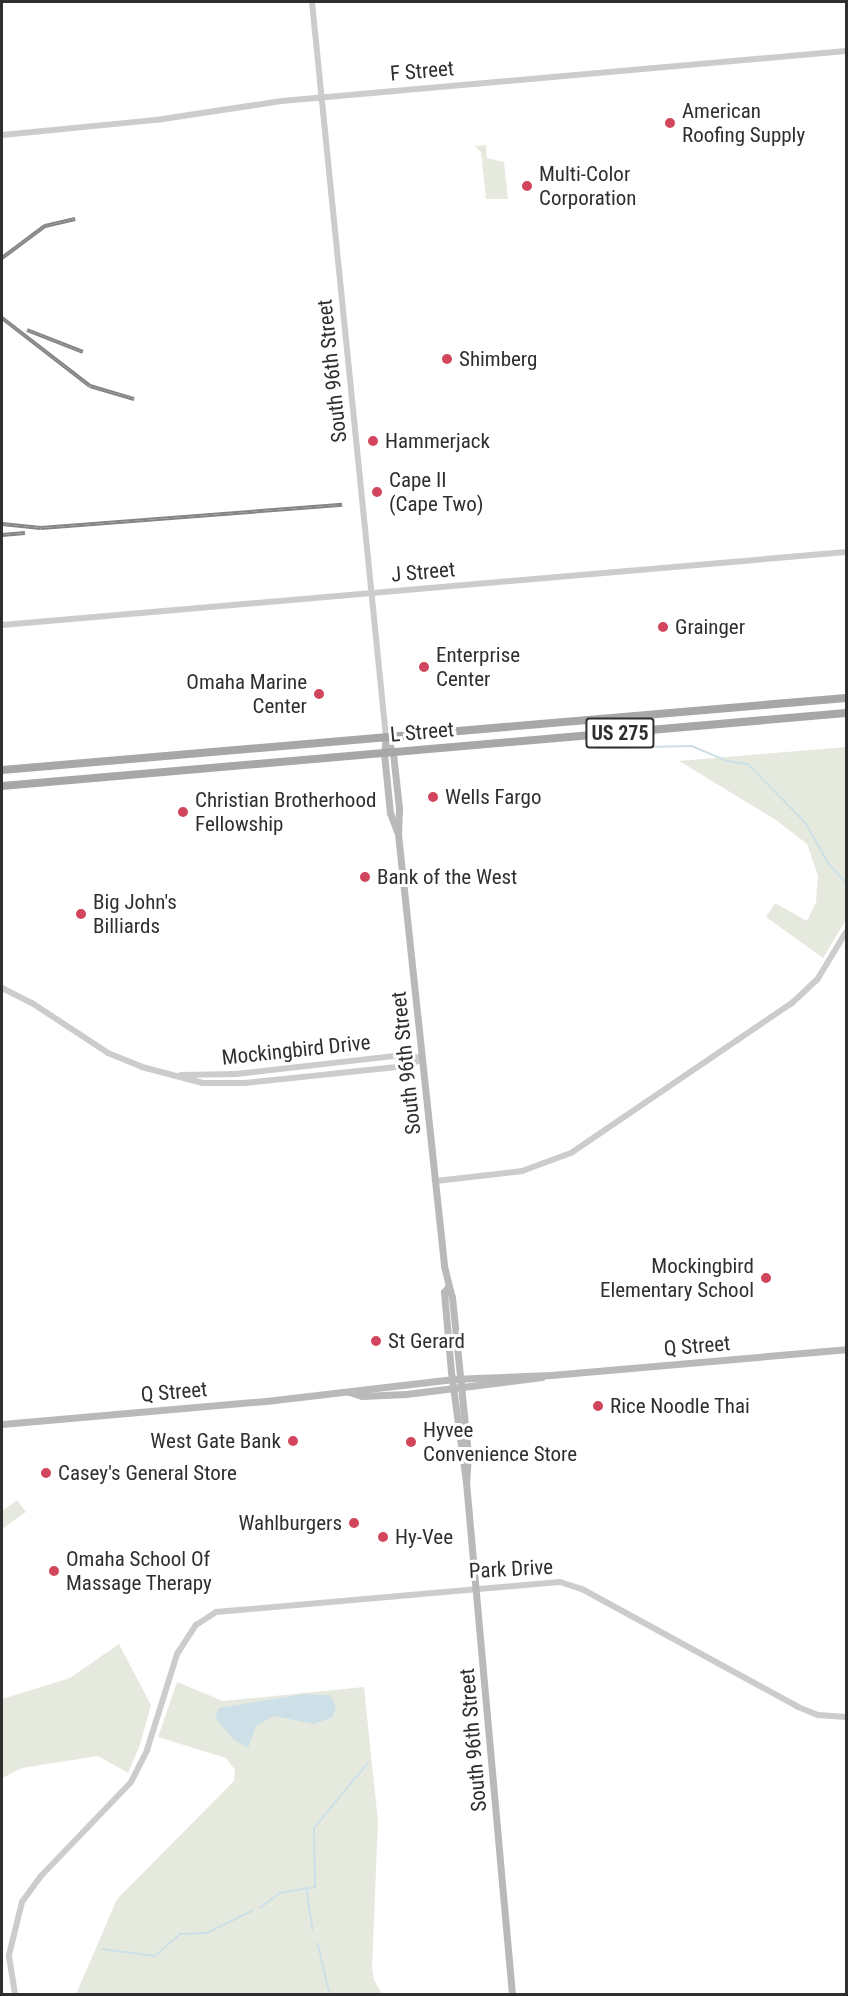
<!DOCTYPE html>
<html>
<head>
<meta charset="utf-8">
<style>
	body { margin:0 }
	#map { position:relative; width:848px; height:1996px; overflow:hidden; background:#fff; font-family:"Roboto Condensed",sans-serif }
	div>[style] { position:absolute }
	.green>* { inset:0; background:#e6eade }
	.water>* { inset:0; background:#cde0e8 }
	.stream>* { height:1.5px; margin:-0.75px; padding:0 0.75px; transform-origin:0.75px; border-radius:0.75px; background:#cde0e8 }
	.tertiary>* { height:6px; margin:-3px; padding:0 3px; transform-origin:3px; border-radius:3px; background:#ccc }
	.secondary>* { height:7px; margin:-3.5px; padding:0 3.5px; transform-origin:3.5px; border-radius:3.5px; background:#b9b9b9 }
	.primary>* { height:8px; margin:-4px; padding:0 4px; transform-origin:4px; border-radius:4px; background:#a7a7a7 }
	.rail>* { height:4px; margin-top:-2px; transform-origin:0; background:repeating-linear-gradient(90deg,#fff 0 4.5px,#848484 0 9px); box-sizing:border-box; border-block:2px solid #848484 }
	.dots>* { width:16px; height:16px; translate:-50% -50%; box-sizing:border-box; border:3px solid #fff; border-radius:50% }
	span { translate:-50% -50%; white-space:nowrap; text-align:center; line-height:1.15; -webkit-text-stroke:6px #fff; paint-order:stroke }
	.shield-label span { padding:2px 4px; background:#fff; border:2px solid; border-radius:4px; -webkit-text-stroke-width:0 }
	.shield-label { font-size:20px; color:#2f2f2f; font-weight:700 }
	.street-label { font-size:21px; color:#2f2f2f }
	.poi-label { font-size:21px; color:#2f2f2f }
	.left { translate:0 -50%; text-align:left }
	.right { translate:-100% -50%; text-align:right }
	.frame { position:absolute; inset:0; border:3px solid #2f2f2f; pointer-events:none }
</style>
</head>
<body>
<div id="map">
	<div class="green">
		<i style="clip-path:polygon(486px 145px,487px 158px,504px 162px,508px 199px,486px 199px,481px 152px,475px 146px)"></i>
		<i style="clip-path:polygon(846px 747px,846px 920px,823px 958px,766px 917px,775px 903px,807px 921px,816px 902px,818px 876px,807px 844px,776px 820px,679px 761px)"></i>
		<i style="clip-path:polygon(17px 1500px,26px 1512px,2px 1529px,2px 1511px)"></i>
		<i style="clip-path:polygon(119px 1644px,151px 1705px,140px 1745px,128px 1773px,98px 1756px,22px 1768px,2px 1778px,2px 1699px,70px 1678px)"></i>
		<i style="clip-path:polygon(177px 1682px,223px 1701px,364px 1687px,378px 1822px,372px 1968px,374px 1980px,382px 1994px,72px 1994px,77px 1992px,117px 1899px,234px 1781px,235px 1770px,226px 1758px,158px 1737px)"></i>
	</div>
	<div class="water">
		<i style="clip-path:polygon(303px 1694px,330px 1695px,336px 1706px,333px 1717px,314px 1724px,274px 1716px,256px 1726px,248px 1748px,234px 1740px,215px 1718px,219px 1708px)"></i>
	</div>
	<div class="stream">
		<i style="left:598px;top:748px;width:94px;rotate:-1.2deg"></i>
		<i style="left:692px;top:746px;width:39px;rotate:23deg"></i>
		<i style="left:728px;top:761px;width:20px;rotate:9deg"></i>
		<i style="left:748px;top:764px;width:83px;rotate:45.5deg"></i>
		<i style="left:806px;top:823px;width:47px;rotate:60.7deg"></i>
		<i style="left:829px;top:864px;width:25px;rotate:47deg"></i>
		<i style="left:307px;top:1890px;width:40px;rotate:81.5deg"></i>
		<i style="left:260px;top:1908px;width:25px;rotate:-37deg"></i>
		<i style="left:280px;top:1893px;width:36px;rotate:-10deg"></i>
		<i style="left:315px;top:1887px;width:59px;rotate:-91deg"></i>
		<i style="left:314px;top:1828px;width:85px;rotate:-50.3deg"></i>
		<i style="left:318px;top:1943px;width:52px;rotate:76.8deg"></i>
		<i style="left:102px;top:1949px;width:53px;rotate:7.5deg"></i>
		<i style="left:155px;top:1956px;width:33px;rotate:-41deg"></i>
		<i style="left:180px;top:1934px;width:27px;rotate:-2deg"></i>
		<i style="left:207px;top:1933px;width:50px;rotate:-26.1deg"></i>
	</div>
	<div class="tertiary">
		<i style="left:312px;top:2px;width:739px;rotate:84.25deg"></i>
		<i style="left:2px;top:135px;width:155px;rotate:-5.6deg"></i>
		<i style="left:156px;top:120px;width:127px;rotate:-8.6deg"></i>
		<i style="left:282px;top:101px;width:566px;rotate:-5.07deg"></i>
		<i style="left:2px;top:625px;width:847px;rotate:-4.94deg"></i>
		<i style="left:2px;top:988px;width:34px;rotate:27deg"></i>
		<i style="left:32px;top:1003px;width:91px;rotate:33.3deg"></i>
		<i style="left:108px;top:1053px;width:37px;rotate:22deg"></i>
		<i style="left:142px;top:1067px;width:63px;rotate:14.7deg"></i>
		<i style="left:203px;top:1083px;width:42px"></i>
		<i style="left:245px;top:1083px;width:85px;rotate:-6deg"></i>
		<i style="left:330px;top:1074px;width:77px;rotate:-5.9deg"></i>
		<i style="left:407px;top:1066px;width:17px;rotate:-25deg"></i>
		<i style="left:181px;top:1075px;width:55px;rotate:-1deg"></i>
		<i style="left:236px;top:1074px;width:169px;rotate:-6.5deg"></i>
		<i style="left:404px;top:1055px;width:17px;rotate:10deg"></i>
		<i style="left:436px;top:1181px;width:87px;rotate:-6.6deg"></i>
		<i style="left:522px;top:1171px;width:52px;rotate:-20.2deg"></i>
		<i style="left:571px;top:1153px;width:267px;rotate:-34.2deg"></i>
		<i style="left:792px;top:1003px;width:34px;rotate:-43deg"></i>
		<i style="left:817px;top:980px;width:56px;rotate:-58.9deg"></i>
		<i style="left:15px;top:1994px;width:39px;rotate:-99deg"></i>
		<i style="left:9px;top:1955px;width:55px;rotate:-76.2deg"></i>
		<i style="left:22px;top:1902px;width:31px;rotate:-54deg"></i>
		<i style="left:40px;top:1877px;width:132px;rotate:-46.2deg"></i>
		<i style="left:131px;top:1782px;width:36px;rotate:-63deg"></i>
		<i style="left:147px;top:1750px;width:101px;rotate:-72.6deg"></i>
		<i style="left:177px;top:1654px;width:35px;rotate:-57deg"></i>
		<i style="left:196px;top:1625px;width:24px;rotate:-33deg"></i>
		<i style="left:216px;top:1612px;width:345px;rotate:-5deg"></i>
		<i style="left:560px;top:1582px;width:23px;rotate:18deg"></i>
		<i style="left:582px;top:1589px;width:246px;rotate:28.6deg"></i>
		<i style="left:798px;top:1707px;width:22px;rotate:22deg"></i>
		<i style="left:818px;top:1715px;width:28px;rotate:4deg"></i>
	</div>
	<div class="secondary">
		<i style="left:386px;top:737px;width:17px;rotate:66deg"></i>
		<i style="left:393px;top:753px;width:55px;rotate:83.8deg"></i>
		<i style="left:399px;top:808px;width:26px;rotate:92deg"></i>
		<i style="left:398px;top:834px;width:434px;rotate:83.9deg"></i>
		<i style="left:444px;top:1266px;width:32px;rotate:76deg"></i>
		<i style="left:452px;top:1297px;width:159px;rotate:84.2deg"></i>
		<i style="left:468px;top:1455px;width:27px;rotate:94deg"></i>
		<i style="left:386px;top:737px;width:16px;rotate:97deg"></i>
		<i style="left:384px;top:753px;width:60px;rotate:84.3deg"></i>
		<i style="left:390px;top:813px;width:22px;rotate:69deg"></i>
		<i style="left:447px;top:1288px;width:5px;rotate:127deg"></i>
		<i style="left:444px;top:1292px;width:80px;rotate:85deg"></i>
		<i style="left:451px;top:1372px;width:111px;rotate:82.2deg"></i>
		<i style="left:466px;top:1482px;width:514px;rotate:84.87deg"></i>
		<i style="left:349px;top:1392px;width:14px;rotate:17deg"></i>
		<i style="left:362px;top:1396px;width:44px;rotate:-2.6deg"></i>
		<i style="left:406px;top:1394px;width:137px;rotate:-7.1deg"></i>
		<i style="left:2px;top:1424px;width:265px;rotate:-5deg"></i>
		<i style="left:266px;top:1401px;width:187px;rotate:-6.7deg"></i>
		<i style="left:452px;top:1379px;width:99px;rotate:-2.3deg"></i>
		<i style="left:551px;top:1375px;width:296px;rotate:-5deg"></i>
	</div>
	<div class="primary">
		<i style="left:2px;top:770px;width:847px;rotate:-4.88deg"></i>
		<i style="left:2px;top:786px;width:847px;rotate:-4.94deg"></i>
	</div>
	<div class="rail">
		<i style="left:2px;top:258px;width:54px;rotate:-36.7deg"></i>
		<i style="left:45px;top:226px;width:31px;rotate:-13deg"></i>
		<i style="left:2px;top:318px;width:111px;rotate:37.7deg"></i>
		<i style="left:90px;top:386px;width:46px;rotate:16.5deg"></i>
		<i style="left:27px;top:330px;width:60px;rotate:21.4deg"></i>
		<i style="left:2px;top:524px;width:39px;rotate:6deg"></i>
		<i style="left:41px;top:528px;width:302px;rotate:-4.4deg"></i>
		<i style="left:2px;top:535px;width:23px;rotate:-5deg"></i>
	</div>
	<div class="dots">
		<i style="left:670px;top:123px;background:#d1465c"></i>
		<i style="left:527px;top:186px;background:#d1465c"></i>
		<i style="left:447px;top:359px;background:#d1465c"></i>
		<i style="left:373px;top:441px;background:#d1465c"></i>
		<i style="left:377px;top:492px;background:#d1465c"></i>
		<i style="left:663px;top:627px;background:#d1465c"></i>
		<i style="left:424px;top:667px;background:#d1465c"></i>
		<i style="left:319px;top:694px;background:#d1465c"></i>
		<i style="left:433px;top:797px;background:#d1465c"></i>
		<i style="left:183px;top:812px;background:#d1465c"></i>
		<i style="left:365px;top:877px;background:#d1465c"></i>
		<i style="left:81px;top:914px;background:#d1465c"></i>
		<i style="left:766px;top:1278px;background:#d1465c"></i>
		<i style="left:376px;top:1341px;background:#d1465c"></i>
		<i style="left:598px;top:1406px;background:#d1465c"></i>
		<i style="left:293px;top:1441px;background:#d1465c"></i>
		<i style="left:411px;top:1442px;background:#d1465c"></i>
		<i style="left:46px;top:1473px;background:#d1465c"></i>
		<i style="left:354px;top:1523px;background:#d1465c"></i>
		<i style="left:383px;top:1537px;background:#d1465c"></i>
		<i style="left:54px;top:1571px;background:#d1465c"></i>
	</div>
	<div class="shield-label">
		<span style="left:620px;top:733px">US 275</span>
	</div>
	<div class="street-label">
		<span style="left:422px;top:71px;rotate:-5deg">F Street</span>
		<span style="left:332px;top:371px;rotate:-96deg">South 96th Street</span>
		<span style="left:423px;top:572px;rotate:-5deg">J Street</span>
		<span style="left:422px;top:732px;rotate:-5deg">L Street</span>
		<span style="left:296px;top:1050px;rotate:-6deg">Mockingbird Drive</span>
		<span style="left:406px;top:1063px;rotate:-96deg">South 96th Street</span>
		<span style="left:697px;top:1346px;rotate:-5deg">Q Street</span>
		<span style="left:174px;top:1392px;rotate:-5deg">Q Street</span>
		<span style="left:511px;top:1569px;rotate:-3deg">Park Drive</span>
		<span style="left:473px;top:1740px;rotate:-95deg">South 96th Street</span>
	</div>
	<div class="poi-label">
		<span class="left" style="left:682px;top:123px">American<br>Roofing Supply</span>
		<span class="left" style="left:539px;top:186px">Multi-Color<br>Corporation</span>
		<span class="left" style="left:459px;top:359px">Shimberg</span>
		<span class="left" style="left:385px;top:441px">Hammerjack</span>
		<span class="left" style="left:389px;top:492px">Cape II<br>(Cape Two)</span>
		<span class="left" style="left:675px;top:627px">Grainger</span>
		<span class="left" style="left:436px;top:667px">Enterprise<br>Center</span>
		<span class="right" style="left:307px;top:694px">Omaha Marine<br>Center</span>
		<span class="left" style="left:445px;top:797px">Wells Fargo</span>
		<span class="left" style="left:195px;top:812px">Christian Brotherhood<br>Fellowship</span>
		<span class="left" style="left:377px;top:877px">Bank of the West</span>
		<span class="left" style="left:93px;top:914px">Big John's<br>Billiards</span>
		<span class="right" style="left:754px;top:1278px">Mockingbird<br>Elementary School</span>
		<span class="left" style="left:388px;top:1341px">St Gerard</span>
		<span class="left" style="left:610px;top:1406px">Rice Noodle Thai</span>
		<span class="left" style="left:423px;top:1442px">Hyvee<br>Convenience Store</span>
		<span class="right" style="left:281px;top:1441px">West Gate Bank</span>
		<span class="left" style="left:58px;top:1473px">Casey's General Store</span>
		<span class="right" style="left:342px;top:1523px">Wahlburgers</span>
		<span class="left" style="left:395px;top:1537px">Hy-Vee</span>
		<span class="left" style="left:66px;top:1571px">Omaha School Of<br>Massage Therapy</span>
	</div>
	<div class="frame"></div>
</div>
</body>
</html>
